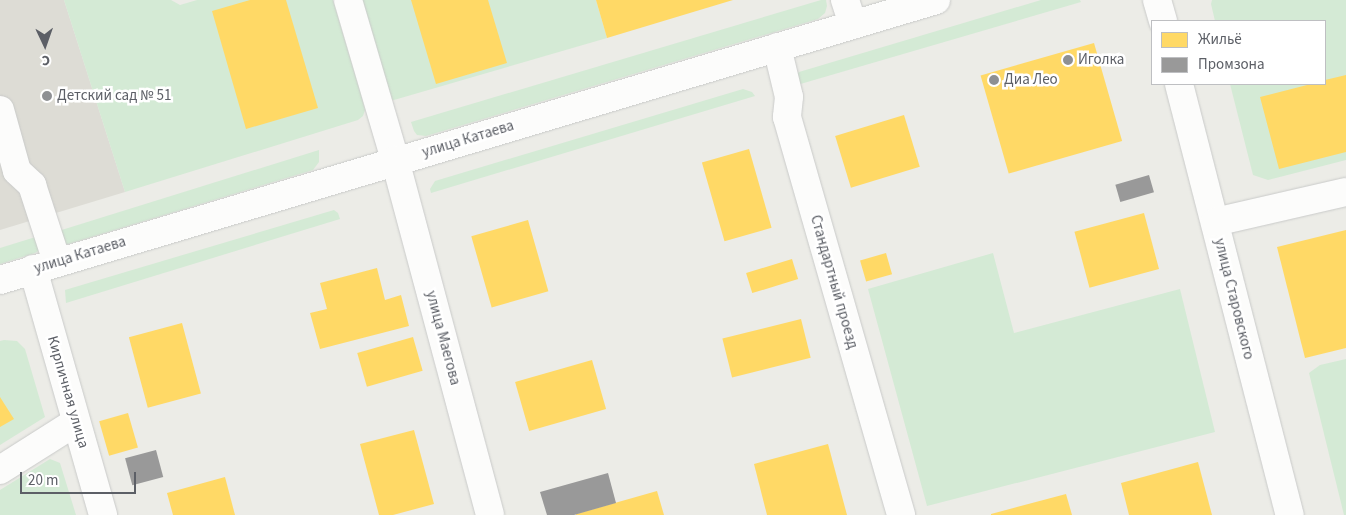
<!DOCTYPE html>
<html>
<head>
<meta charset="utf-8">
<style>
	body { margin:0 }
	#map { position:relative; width:1346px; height:515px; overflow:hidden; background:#ecece7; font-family:"Source Sans 3",sans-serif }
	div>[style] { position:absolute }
	.education>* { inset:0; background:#dddcd5 }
	.green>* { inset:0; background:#d4ead5 }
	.homes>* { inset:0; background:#ffd966; transform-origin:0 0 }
	.industry>* { inset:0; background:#999; transform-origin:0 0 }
	.roads { filter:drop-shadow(0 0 1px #c9cac9) drop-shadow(0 0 1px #c9cac9) }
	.minor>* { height:28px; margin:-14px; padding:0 14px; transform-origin:14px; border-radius:14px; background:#fcfcfb }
	.dots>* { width:14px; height:14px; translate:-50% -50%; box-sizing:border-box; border:2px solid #fff; border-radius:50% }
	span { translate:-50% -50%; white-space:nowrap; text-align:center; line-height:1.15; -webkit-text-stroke:5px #fff; paint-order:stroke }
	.poi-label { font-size:15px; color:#5c5f66 }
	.left { translate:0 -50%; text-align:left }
	.street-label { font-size:15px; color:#5c5f66 }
	.legend { position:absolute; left:1151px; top:20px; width:175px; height:65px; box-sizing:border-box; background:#fff; border:1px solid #bebfc2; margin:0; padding:6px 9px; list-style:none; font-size:15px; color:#5c5f66 }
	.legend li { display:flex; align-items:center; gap:10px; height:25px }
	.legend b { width:25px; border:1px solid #bebfc2 }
	.north { position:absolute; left:20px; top:20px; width:50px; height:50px; -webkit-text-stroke:4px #fff; paint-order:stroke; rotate:177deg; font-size:14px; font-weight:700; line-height:20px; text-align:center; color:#5c5f66 }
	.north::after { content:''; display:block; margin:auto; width:18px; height:22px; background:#5c5f66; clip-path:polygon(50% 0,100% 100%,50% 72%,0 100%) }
	.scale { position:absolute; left:20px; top:472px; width:116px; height:22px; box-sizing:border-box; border:2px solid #5c5f66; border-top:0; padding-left:6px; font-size:15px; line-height:18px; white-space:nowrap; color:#5c5f66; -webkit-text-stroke:4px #fff; paint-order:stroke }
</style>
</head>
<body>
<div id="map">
	<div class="education">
		<i style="clip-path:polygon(0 0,64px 0,125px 192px,0 230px)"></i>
	</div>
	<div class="green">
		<i style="clip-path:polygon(64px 0,171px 0,180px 5px,197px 0,333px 0,362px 98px,365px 110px,363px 116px,358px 120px,125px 192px)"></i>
		<i style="clip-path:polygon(360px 0,596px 0,607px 38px,394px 100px,389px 99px)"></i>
		<i style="clip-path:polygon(821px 0,826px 0,827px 6px,825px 13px,818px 19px,426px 136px,417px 135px,414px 131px,411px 122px)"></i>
		<i style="clip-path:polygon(1041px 0,1080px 0,1081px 2px,797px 85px,796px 75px,799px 72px)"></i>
		<i style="clip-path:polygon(1212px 0,1346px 0,1346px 160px,1268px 180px,1253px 175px,1230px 84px,1325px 84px,1325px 21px,1215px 21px,1211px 4px)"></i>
		<i style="clip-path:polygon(743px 89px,752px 92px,755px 96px,431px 193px,430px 189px,435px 181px)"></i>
		<i style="clip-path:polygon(319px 150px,319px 162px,313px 170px,58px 247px,52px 233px)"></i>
		<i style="clip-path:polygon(334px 210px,338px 213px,340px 219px,66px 303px,65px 290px)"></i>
		<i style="clip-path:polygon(42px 235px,40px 250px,35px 253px,0 264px,0 248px)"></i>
		<i style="clip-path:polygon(993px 253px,1014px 333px,1180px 289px,1215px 432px,927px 506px,868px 289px)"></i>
		<i style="clip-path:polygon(4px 340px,17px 341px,25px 349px,45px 417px,0 445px,0 341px)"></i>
		<i style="clip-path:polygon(1346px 359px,1346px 515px,1344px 515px,1309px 373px,1320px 365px)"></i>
		<i style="clip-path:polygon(50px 459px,60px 463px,76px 515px,0 515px,0 490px)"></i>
	</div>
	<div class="homes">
		<i style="clip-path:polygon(250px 0,286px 0,318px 108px,246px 129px,212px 11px)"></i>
		<i style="clip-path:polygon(411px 0,488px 0,507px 63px,436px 84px)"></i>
		<i style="clip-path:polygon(596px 0,733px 0,607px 38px)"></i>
		<i style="left:1094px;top:43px;width:102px;height:118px;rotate:74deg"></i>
		<i style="clip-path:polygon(1346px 75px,1346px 152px,1279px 169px,1260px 97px,1311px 84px,1325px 84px,1325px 80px)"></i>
		<i style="left:904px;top:115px;width:54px;height:72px;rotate:73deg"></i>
		<i style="left:749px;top:149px;width:82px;height:49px;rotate:74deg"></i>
		<i style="left:1144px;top:213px;width:58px;height:72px;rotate:75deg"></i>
		<i style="left:528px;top:220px;width:74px;height:59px;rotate:74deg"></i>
		<i style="clip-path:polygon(1346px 230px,1346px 348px,1305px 358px,1277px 247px)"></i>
		<i style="left:886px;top:253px;width:22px;height:27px;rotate:74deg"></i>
		<i style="left:792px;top:259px;width:21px;height:48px;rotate:73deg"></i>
		<i style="clip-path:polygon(377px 268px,385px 300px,401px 295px,409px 326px,320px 349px,310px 313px,327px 309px,320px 283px)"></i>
		<i style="left:801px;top:319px;width:40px;height:81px;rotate:76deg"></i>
		<i style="left:182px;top:323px;width:73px;height:55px;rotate:75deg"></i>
		<i style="left:413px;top:337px;width:35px;height:58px;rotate:74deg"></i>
		<i style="left:592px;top:360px;width:51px;height:80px;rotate:74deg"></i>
		<i style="clip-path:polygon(0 397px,14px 419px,0 427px)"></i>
		<i style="left:128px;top:413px;width:36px;height:30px;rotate:74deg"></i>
		<i style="clip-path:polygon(414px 430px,434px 504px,393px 515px,379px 515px,360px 444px)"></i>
		<i style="clip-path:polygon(828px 444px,847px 515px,767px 515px,754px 464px)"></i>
		<i style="clip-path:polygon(1198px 462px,1212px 515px,1129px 515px,1121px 483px)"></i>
		<i style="clip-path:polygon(225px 477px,235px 515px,173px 515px,167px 493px)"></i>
		<i style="clip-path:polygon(657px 491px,664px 515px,576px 515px,576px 514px)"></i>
		<i style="clip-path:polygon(1066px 494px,1072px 515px,991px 515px,991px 514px)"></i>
	</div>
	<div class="industry">
		<i style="left:1149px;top:175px;width:18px;height:35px;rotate:74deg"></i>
		<i style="left:156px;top:450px;width:28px;height:32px;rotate:75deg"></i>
		<i style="clip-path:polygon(608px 473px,616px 503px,574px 515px,547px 515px,540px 492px)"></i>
	</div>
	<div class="roads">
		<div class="minor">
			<i style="left:348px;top:0;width:167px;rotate:73.6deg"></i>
			<i style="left:395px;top:160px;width:367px;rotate:75deg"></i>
			<i style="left:845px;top:0;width:26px;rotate:72deg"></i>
			<i style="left:1157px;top:0;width:22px;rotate:74deg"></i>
			<i style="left:777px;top:47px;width:51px;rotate:76.5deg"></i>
			<i style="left:789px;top:97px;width:20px;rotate:96deg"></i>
			<i style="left:787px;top:117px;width:414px;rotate:74deg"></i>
			<i style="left:1179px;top:84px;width:445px;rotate:75.6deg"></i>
			<i style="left:0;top:110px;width:63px;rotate:74.4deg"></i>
			<i style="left:17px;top:171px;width:21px;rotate:43deg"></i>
			<i style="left:32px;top:185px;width:81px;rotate:72deg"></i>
			<i style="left:1215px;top:222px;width:134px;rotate:-12.9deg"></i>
			<i style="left:33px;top:269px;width:256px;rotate:74.1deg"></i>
			<i style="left:0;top:280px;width:977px;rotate:-16.65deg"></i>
			<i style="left:0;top:470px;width:90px;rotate:-32.3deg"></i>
		</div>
	</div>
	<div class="dots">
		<i style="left:1068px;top:60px;background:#8e9093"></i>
		<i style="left:994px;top:80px;background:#8e9093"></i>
		<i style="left:47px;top:96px;background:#8e9093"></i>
	</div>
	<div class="poi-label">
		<span class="left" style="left:1078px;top:60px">Иголка</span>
		<span class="left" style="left:1004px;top:80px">Диа Лео</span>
		<span class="left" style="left:57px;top:96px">Детский сад № 51</span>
	</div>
	<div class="street-label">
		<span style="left:468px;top:139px;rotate:-17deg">улица Катаева</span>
		<span style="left:80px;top:255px;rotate:-17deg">улица Катаева</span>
		<span style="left:834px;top:282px;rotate:74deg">Стандартный проезд</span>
		<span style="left:1234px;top:299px;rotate:76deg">улица Старовского</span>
		<span style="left:443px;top:338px;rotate:75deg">улица Маегова</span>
		<span style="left:68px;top:392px;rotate:74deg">Кирпичная улица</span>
	</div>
	<ul class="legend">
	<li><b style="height:14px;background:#ffd966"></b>Жильё</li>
	<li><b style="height:14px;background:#999"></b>Промзона</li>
	</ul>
	<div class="north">С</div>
	<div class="scale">20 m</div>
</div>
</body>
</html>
